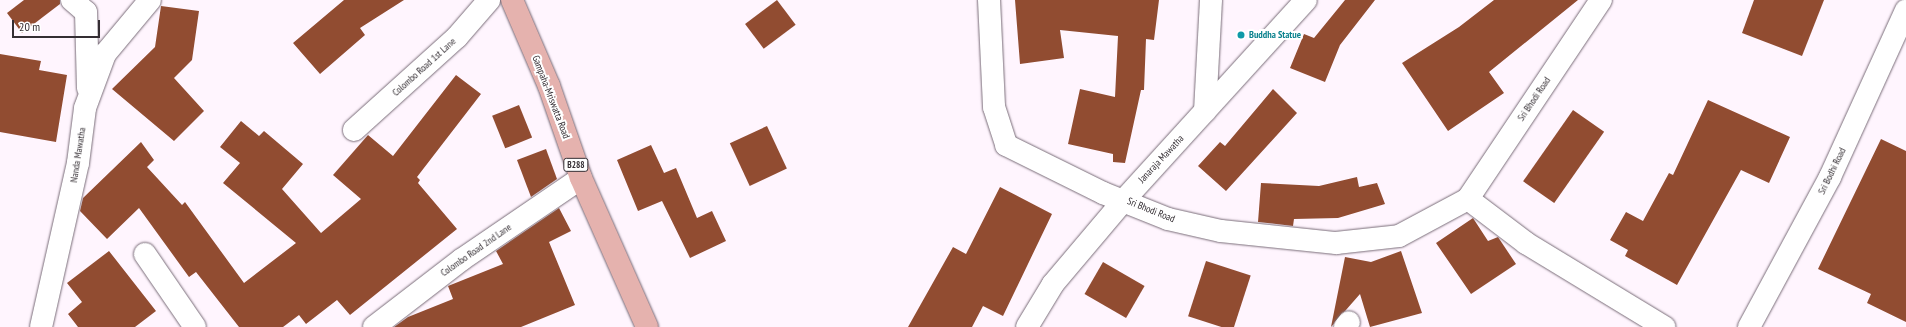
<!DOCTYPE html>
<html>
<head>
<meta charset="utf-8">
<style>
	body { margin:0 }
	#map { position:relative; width:1906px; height:327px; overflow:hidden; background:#fff5fe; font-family:"PT Sans Narrow",sans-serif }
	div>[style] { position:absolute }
	.building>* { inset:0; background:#914c31; transform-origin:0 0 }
	.roads { filter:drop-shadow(0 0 1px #7a6d79) drop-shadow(0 0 1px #7a6d79) }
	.minor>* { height:22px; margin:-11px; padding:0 11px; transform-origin:11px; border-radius:11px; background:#fff }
	.tertiary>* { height:22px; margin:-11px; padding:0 11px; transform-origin:11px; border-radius:11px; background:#fff }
	.primary>* { height:22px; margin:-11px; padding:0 11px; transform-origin:11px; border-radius:11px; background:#e5b2ae }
	.dots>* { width:11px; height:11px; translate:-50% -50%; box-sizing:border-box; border:2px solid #fff; border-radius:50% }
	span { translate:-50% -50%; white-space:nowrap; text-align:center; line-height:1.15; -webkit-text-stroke:4px #fff; paint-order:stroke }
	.shield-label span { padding:1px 3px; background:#fff; border:1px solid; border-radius:3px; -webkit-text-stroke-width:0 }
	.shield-label { font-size:9px; color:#342e33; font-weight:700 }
	.culture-label { font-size:10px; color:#0d838f; font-weight:700 }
	.left { translate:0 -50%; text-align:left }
	.street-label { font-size:10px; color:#342e33 }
	.scale { position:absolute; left:12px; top:20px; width:88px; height:18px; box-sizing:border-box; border:2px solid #342e33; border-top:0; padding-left:5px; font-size:12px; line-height:14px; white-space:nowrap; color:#342e33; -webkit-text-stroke:3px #fff; paint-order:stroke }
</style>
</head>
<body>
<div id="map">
	<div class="building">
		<i style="clip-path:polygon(24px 0,60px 0,60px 4px,22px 33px,7px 13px)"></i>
		<i style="clip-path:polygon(344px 0,404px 0,360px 28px,365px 35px,320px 74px,293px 43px)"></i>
		<i style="left:777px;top:0;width:31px;height:40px;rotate:53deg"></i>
		<i style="clip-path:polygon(1015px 0,1159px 0,1154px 40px,1146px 39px,1144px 90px,1141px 90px,1125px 163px,1113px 162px,1113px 154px,1068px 144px,1080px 89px,1115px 97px,1118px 36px,1060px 30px,1064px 58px,1020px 64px)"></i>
		<i style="clip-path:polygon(1345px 0,1375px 0,1340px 45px,1325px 82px,1290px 68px,1304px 34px,1314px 38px)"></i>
		<i style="clip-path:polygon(1494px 0,1578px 0,1489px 72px,1504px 93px,1448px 131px,1402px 63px,1459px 27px)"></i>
		<i style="clip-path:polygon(1754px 0,1824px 0,1802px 56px,1742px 33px)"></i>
		<i style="clip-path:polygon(161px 6px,199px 11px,192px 60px,174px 78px,204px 111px,174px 141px,112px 89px,155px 47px)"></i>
		<i style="clip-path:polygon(0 54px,41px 61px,39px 70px,67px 75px,56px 142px,0 132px)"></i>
		<i style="clip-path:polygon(456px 75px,481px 94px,417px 177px,420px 180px,418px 183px,457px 229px,350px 315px,337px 300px,306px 324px,299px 315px,283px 327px,239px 327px,196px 272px,189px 277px,139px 208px,107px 239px,80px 211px,83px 198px,141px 142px,154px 160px,147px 167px,182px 205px,185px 202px,244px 283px,296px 243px,223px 183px,240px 163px,220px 147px,241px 121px,259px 136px,264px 131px,303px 164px,282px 189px,321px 233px,361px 199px,333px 175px,368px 135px,393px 156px)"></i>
		<i style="clip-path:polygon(1273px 89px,1297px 113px,1226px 191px,1198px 166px,1220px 142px,1225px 146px)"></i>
		<i style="clip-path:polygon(1708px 100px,1790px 137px,1769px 183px,1741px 170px,1677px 285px,1625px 256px,1628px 250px,1610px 240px,1626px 212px,1643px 221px,1669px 173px,1673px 175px)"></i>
		<i style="left:519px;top:105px;width:35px;height:29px;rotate:68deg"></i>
		<i style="left:1573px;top:110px;width:38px;height:87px;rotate:35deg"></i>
		<i style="left:767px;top:126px;width:47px;height:41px;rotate:65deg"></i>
		<i style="clip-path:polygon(1881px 139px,1906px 151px,1906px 322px,1867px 303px,1871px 294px,1818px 269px)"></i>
		<i style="clip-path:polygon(651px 145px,664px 173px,676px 168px,697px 218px,712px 211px,726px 241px,690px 258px,662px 201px,638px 211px,617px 160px)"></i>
		<i style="clip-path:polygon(546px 149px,557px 179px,531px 197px,517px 160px)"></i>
		<i style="clip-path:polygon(1357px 177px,1359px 187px,1377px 183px,1385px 204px,1338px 218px,1294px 219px,1293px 226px,1258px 222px,1261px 183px,1319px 186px)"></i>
		<i style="clip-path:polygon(1000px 187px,1052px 214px,1003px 316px,983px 306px,972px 327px,908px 327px,953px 247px,966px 254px)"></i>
		<i style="clip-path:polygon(559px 208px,571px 231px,549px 242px,575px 305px,521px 327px,394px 327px,408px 317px,453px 299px,448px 286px,503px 264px,496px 251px)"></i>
		<i style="clip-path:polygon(1473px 218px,1488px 241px,1498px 237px,1516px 264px,1471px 294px,1436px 243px)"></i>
		<i style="clip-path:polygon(109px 251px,156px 311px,135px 327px,78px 327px,68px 314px,82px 302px,67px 283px)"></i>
		<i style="clip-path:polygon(1401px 251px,1422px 313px,1370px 327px,1360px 294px,1331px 327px,1345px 257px,1371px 262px)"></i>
		<i style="left:1206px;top:261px;width:47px;height:58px;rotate:18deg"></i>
		<i style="left:1103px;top:262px;width:48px;height:37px;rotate:30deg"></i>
	</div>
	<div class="roads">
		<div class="minor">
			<i style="left:72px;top:0;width:18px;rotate:41deg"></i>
			<i style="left:86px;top:12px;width:76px;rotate:88.5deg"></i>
			<i style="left:989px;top:0;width:107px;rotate:87.3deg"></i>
			<i style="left:994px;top:107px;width:40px;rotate:72deg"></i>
			<i style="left:1006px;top:145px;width:108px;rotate:26.3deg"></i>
			<i style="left:1103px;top:193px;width:70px;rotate:21.8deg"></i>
			<i style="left:1168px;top:219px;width:54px;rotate:12.8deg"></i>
			<i style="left:1221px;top:231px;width:116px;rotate:6deg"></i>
			<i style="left:1336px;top:243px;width:63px;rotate:-6.3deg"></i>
			<i style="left:1399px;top:236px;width:78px;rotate:-28.2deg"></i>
			<i style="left:1601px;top:0;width:239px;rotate:123.8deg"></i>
			<i style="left:1468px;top:199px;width:73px;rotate:37.2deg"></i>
			<i style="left:1526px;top:243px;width:162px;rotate:31.3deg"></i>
			<i style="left:1205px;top:111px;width:111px;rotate:-86.9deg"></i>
			<i style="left:354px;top:130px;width:139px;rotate:-42.1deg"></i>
			<i style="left:457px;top:37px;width:49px;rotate:-49.1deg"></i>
			<i style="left:145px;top:254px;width:88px;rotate:55.6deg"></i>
			<i style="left:41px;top:327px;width:168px;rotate:-77.3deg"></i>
			<i style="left:78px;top:163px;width:55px;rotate:-82.7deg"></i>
			<i style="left:85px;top:108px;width:58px;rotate:-69.7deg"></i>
			<i style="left:105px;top:54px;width:70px;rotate:-50.2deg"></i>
			<i style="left:374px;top:327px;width:110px;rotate:-37.6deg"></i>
			<i style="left:461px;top:260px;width:145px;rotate:-34.3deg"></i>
			<i style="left:1027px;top:327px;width:50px;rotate:-58.8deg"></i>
			<i style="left:1053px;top:284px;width:110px;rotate:-49.8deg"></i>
			<i style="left:1124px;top:200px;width:270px;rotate:-47.7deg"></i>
			<i style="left:1345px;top:327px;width:6px;rotate:-51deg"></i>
		</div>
		<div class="tertiary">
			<i style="left:1749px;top:327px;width:170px;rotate:-61.6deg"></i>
			<i style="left:1830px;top:177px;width:183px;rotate:-65.5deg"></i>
		</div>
		<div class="primary">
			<i style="left:512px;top:0;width:94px;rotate:66.7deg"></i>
			<i style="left:549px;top:86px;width:97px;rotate:70.8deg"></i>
			<i style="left:581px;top:178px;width:163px;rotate:66.1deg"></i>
		</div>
	</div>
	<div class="dots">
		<i style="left:1241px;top:35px;background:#0f9aa8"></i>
	</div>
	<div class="shield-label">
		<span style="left:576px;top:165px">B288</span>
	</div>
	<div class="culture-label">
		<span class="left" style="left:1249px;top:35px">Buddha Statue</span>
	</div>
	<div class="street-label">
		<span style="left:424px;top:67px;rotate:-42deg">Colombo Road 1st Lane</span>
		<span style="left:551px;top:97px;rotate:69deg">Gampaha-Mriswatta Road</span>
		<span style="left:1534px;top:99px;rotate:-56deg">Sri Bhodi Road</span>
		<span style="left:78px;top:155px;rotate:-81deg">Nanda Mawatha</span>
		<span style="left:1161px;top:159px;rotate:-47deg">Janaraja Mawatha</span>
		<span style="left:1832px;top:171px;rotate:-64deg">Sri Bodhi Road</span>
		<span style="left:1151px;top:210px;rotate:22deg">Sri Bhodi Road</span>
		<span style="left:476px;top:250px;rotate:-35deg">Colombo Road 2nd Lane</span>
	</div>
	<div class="scale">20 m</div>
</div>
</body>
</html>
